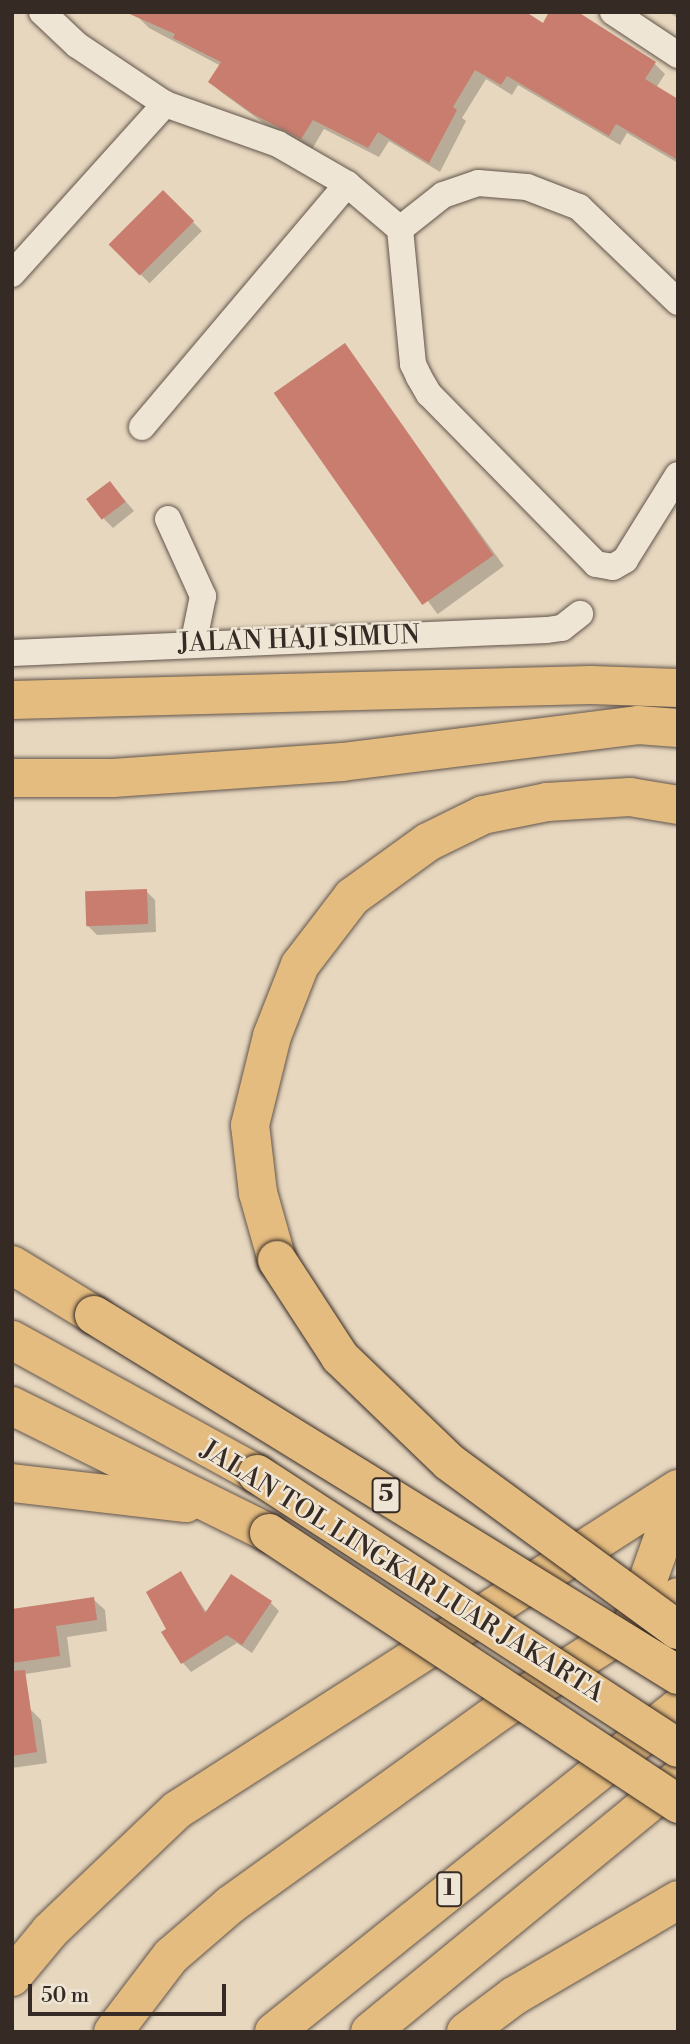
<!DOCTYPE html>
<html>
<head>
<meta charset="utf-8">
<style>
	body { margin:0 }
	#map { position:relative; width:690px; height:2044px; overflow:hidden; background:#e7d7bf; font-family:"Libre Bodoni",serif }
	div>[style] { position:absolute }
	.shadow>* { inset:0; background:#0003; transform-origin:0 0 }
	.building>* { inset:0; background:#c87d6e; transform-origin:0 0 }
	.roads { filter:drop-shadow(0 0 2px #62554b) drop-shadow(0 0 2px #62554b) }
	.street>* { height:26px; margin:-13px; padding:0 13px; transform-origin:13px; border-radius:13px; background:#efe5d5 }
	.highway>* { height:38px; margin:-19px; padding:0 19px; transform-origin:19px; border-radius:19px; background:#e4bc80 }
	.bridges { filter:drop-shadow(0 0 2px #362a24) drop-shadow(0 0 2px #362a24) }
	.highway-bridge>* { height:38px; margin:-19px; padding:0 19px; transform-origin:19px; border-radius:19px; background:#e4bc80 }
	span { translate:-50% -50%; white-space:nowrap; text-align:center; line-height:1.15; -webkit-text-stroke:5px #efe5d5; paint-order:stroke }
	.shield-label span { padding:2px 5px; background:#efe5d5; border:2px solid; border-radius:5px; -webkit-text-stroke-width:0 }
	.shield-label { font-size:24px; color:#362a24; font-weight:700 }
	.street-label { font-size:26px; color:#362a24 }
	.frame { position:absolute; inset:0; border:14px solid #362a24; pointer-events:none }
	.scale { position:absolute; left:28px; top:1984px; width:198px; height:32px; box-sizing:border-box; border:4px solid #362a24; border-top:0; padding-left:9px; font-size:21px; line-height:24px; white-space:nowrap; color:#362a24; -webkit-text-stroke:5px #efe5d5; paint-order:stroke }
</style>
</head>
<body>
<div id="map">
	<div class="shadow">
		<i style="clip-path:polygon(668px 12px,678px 12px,678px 25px,676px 17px)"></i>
		<i style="clip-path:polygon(138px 17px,543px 25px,655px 64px,665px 74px,656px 88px,678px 101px,678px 163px,627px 133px,620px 145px,518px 85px,512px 95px,486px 79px,462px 118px,466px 121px,440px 172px,389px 141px,379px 157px,324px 129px,312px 149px,265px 124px,221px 92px,210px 82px,221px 66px,149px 28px)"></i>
		<i style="left:163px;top:192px;width:55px;height:74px;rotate:45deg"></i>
		<i style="left:344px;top:346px;width:272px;height:82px;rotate:54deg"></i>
		<i style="clip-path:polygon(110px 483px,134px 511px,113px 528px,104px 519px)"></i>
		<i style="clip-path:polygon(146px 891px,155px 900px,156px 932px,97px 935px,88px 926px)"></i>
		<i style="clip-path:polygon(181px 1574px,207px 1613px,271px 1603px,279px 1611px,252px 1653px,237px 1643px,191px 1672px,183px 1663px,169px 1630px)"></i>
		<i style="clip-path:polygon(93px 1599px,105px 1610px,107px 1631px,67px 1637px,71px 1667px,12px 1676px,12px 1611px)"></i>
		<i style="clip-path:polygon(30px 1709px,41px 1720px,47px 1763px,12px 1768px,12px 1711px)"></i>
	</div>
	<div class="building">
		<i style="clip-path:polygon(125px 12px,526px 12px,543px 23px,549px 12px,578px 12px,656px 62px,645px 79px,678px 99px,678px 160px,616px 124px,609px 136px,507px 76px,501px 85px,475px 70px,453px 107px,457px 110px,429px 163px,378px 132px,368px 148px,313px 120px,301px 139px,253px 114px,208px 82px,221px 62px,173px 38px,175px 34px)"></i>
		<i style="left:163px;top:190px;width:44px;height:77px;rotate:45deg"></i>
		<i style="left:345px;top:343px;width:259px;height:87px;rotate:55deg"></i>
		<i style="left:110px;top:481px;width:26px;height:30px;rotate:53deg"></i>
		<i style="left:147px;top:889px;width:35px;height:62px;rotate:88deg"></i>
		<i style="clip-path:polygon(181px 1571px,205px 1613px,231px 1574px,272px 1601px,242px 1645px,227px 1635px,181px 1664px,161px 1632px,166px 1629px,146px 1592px)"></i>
		<i style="clip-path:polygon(94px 1597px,97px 1620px,56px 1626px,60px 1656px,12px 1663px,12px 1609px)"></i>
		<i style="clip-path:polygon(25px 1670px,37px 1752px,12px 1756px,12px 1671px)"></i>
	</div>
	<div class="roads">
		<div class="street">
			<i style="left:42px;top:12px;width:48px;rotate:43.3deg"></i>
			<i style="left:77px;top:45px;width:106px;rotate:33.8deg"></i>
			<i style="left:165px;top:104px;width:120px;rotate:19.5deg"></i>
			<i style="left:278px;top:144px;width:80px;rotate:30.1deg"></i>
			<i style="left:347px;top:184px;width:70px;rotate:40.3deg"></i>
			<i style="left:400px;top:229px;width:136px;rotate:84.5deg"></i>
			<i style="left:413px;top:364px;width:14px;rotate:65deg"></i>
			<i style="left:419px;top:377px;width:20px;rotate:60deg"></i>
			<i style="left:429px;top:394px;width:238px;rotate:45.5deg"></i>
			<i style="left:596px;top:564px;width:17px;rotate:10deg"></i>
			<i style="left:613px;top:567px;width:14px;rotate:-30deg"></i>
			<i style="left:625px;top:560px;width:100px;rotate:-58.1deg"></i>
			<i style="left:613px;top:12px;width:78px;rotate:33.5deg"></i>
			<i style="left:400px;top:229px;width:55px;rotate:-38.3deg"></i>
			<i style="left:443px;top:195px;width:37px;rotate:-19deg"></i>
			<i style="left:478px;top:183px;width:49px;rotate:4.7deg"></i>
			<i style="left:527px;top:187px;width:56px;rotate:21deg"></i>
			<i style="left:579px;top:207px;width:137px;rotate:43.8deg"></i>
			<i style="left:12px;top:274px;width:229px;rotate:-48deg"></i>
			<i style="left:142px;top:427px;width:318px;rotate:-49.8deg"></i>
			<i style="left:168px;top:519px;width:85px;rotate:65.6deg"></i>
			<i style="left:203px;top:596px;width:50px;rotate:101.5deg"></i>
			<i style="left:12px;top:653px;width:535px;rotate:-2.46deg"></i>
			<i style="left:547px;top:630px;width:15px;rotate:-8deg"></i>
			<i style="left:562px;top:628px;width:23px;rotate:-38deg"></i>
		</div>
		<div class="highway">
			<i style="left:12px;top:700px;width:579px;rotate:-1.48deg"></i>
			<i style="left:591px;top:685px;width:87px;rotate:2deg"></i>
			<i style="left:12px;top:778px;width:101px"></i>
			<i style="left:113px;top:778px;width:230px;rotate:-4deg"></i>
			<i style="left:342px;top:762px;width:298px;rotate:-7.1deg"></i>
			<i style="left:638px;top:725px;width:40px;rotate:4.3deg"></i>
			<i style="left:277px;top:1260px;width:70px;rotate:-105.8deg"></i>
			<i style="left:258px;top:1193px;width:68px;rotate:-96.7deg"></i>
			<i style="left:250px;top:1125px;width:92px;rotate:-76.1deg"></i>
			<i style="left:272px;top:1036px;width:76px;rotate:-68.5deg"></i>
			<i style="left:300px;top:965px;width:86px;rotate:-52.6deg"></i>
			<i style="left:352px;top:897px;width:94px;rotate:-35.9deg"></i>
			<i style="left:428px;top:842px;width:61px;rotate:-26.1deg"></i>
			<i style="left:483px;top:815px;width:65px;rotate:-11.5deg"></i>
			<i style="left:547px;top:802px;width:83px;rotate:-3.4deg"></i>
			<i style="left:630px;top:797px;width:49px;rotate:9.5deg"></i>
			<i style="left:12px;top:1265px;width:96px;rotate:31.4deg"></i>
			<i style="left:12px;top:1340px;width:279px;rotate:28.7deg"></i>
			<i style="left:12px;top:1406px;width:287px;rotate:26.3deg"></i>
			<i style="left:12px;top:1483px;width:175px;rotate:6.6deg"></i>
			<i style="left:632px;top:1625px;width:138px;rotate:-70.5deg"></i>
			<i style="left:12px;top:1977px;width:60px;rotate:-50.4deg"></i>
			<i style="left:50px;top:1931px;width:175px;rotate:-43.6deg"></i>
			<i style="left:177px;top:1810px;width:595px;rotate:-32.65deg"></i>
			<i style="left:113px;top:2032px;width:96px;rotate:-52.7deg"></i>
			<i style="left:171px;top:1956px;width:78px;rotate:-40.8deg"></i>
			<i style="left:230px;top:1905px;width:332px;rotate:-35.7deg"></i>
			<i style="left:500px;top:1711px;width:211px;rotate:-32.6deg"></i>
			<i style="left:274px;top:2032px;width:518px;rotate:-38.73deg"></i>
			<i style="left:370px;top:2032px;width:399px;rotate:-39.4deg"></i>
			<i style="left:466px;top:2032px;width:60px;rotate:-36.9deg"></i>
			<i style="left:514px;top:1996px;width:190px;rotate:-30.3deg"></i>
		</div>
	</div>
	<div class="bridges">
		<div class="highway-bridge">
			<i style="left:277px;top:1260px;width:116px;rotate:57deg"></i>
			<i style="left:340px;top:1357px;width:151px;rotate:43.9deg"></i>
			<i style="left:449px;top:1462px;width:284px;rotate:36.3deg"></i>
			<i style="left:94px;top:1315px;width:686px;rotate:31.65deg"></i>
			<i style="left:257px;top:1474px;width:502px;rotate:33.06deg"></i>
			<i style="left:269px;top:1533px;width:491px;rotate:33.5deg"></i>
		</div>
	</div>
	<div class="shield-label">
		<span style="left:386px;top:1495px">5</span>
		<span style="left:449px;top:1889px">1</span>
	</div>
	<div class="street-label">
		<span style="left:299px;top:640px;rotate:-2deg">JALAN HAJI SIMUN</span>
		<span style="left:402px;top:1572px;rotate:32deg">JALAN TOL LINGKAR LUAR JAKARTA</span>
	</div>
	<div class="frame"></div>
	<div class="scale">50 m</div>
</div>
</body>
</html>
